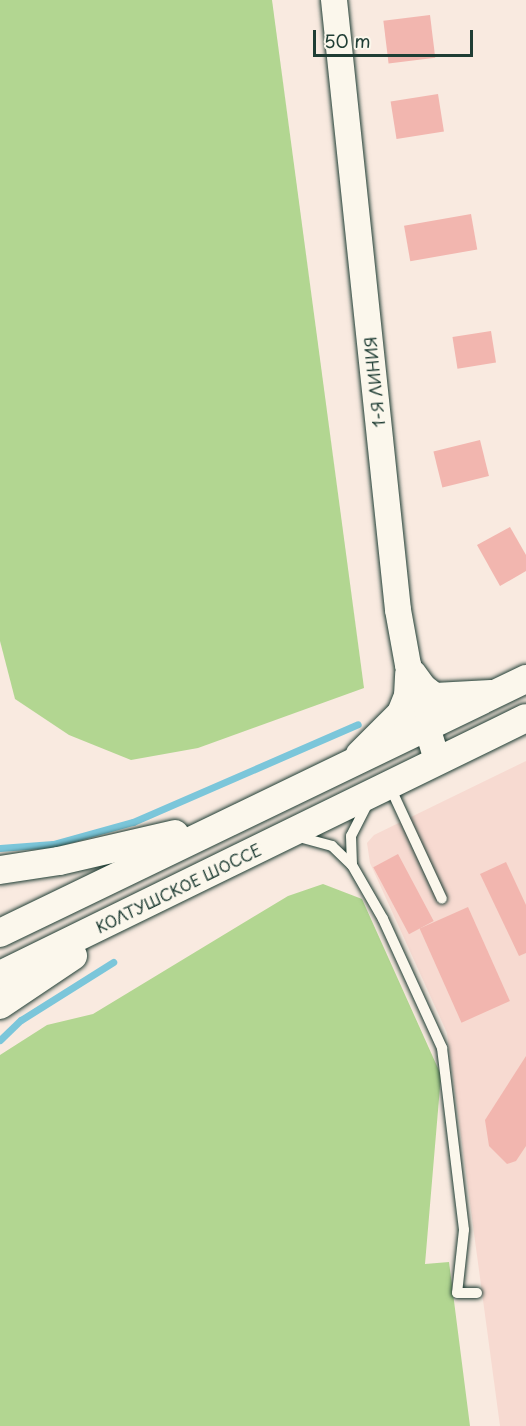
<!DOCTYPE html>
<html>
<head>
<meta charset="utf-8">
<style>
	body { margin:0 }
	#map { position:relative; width:526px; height:1426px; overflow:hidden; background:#f9eae0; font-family:"Playpen Sans",sans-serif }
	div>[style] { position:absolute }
	.built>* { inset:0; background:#f7dad1 }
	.green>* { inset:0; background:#b2d691 }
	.stream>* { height:7px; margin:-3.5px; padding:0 3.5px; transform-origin:3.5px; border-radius:3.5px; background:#7bc6da }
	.building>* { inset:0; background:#f2b6af; transform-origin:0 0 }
	.roads { filter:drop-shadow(0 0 2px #1f3d34) drop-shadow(0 0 2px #1f3d34) }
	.service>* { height:10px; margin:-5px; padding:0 5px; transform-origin:5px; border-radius:5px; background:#fbf7ec }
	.tertiary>* { height:26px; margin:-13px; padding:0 13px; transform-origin:13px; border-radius:13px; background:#fbf7ec }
	.secondary>* { height:28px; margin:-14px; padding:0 14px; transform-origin:14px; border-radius:14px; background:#fbf7ec }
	span { translate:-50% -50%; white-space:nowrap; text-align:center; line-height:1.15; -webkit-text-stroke:6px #fbf7ec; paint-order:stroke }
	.street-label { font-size:16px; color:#1f3d34 }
	.scale { position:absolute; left:313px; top:30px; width:160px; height:27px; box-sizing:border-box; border:3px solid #1f3d34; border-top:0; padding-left:8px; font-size:18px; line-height:21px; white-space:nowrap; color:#1f3d34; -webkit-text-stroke:4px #fbf7ec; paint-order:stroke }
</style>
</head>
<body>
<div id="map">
	<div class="built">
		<i style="clip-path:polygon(526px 761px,526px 1426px,500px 1426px,447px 1033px,370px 863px,367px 843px,374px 835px)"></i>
	</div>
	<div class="green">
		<i style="clip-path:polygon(0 0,272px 0,364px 688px,198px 748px,131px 760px,69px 735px,15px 699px,0 641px)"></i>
		<i style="clip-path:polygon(323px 884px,362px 899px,441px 1075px,425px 1264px,449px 1262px,470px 1426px,0 1426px,0 1055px,47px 1025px,93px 1014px,288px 896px)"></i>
	</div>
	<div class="stream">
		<i style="left:0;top:848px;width:53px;rotate:-4.3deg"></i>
		<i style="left:53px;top:844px;width:83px;rotate:-15.4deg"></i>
		<i style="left:133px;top:822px;width:245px;rotate:-23.5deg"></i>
		<i style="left:0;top:1040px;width:29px;rotate:-44deg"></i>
		<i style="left:21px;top:1020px;width:109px;rotate:-32.2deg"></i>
	</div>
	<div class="building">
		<i style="left:430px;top:15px;width:43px;height:47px;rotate:83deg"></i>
		<i style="left:438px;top:94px;width:38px;height:48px;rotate:81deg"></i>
		<i style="left:471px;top:214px;width:36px;height:68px;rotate:80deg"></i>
		<i style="left:491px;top:331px;width:32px;height:39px;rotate:81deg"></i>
		<i style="left:480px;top:440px;width:37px;height:48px;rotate:76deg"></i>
		<i style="clip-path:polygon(510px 527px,526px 555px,526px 571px,500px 586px,477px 545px)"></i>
		<i style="left:398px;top:854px;width:76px;height:28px;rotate:62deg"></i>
		<i style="clip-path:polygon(506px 862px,526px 905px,526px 953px,519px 956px,480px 874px)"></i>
		<i style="left:468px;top:907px;width:103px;height:53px;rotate:66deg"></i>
		<i style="clip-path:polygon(526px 1056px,526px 1146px,516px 1161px,507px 1164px,489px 1146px,485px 1120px)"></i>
	</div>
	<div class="roads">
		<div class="service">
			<i style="left:390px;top:787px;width:123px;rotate:65.1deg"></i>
			<i style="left:299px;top:837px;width:34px;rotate:15deg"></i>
			<i style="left:332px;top:846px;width:28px;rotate:44deg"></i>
			<i style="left:352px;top:865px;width:62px;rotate:60.1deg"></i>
			<i style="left:383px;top:919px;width:142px;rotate:65.4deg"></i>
			<i style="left:442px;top:1048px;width:183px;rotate:83.1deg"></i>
			<i style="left:464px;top:1230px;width:63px;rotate:96.3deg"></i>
			<i style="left:457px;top:1293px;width:20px"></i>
			<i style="left:352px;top:865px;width:29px;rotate:-92deg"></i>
			<i style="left:351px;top:836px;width:36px;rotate:-63deg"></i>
		</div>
		<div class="tertiary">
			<i style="left:334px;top:0;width:613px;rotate:84.01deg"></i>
			<i style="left:398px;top:610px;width:56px;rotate:79.7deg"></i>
			<i style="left:408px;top:665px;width:99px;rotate:73deg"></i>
			<i style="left:413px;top:673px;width:17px;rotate:54deg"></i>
			<i style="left:423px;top:687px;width:15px;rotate:37deg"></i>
			<i style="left:435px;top:696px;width:56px;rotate:-3.1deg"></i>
			<i style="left:359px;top:754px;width:58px;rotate:-45deg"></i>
			<i style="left:400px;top:713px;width:18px;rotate:-68deg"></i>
			<i style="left:407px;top:696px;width:22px;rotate:-87deg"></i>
		</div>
		<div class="secondary">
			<i style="left:0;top:870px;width:60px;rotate:-8.7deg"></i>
			<i style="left:59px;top:861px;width:119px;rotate:-13.1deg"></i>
			<i style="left:0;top:933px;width:584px;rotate:-25.78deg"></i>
			<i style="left:0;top:975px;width:585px;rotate:-26.04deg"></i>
			<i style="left:0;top:1005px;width:88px;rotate:-33.9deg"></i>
		</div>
	</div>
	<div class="street-label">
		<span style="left:374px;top:382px;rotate:-96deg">1-Я ЛИНИЯ</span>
		<span style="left:178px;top:888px;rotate:-26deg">КОЛТУШСКОЕ ШОССЕ</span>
	</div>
	<div class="scale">50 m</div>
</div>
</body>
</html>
